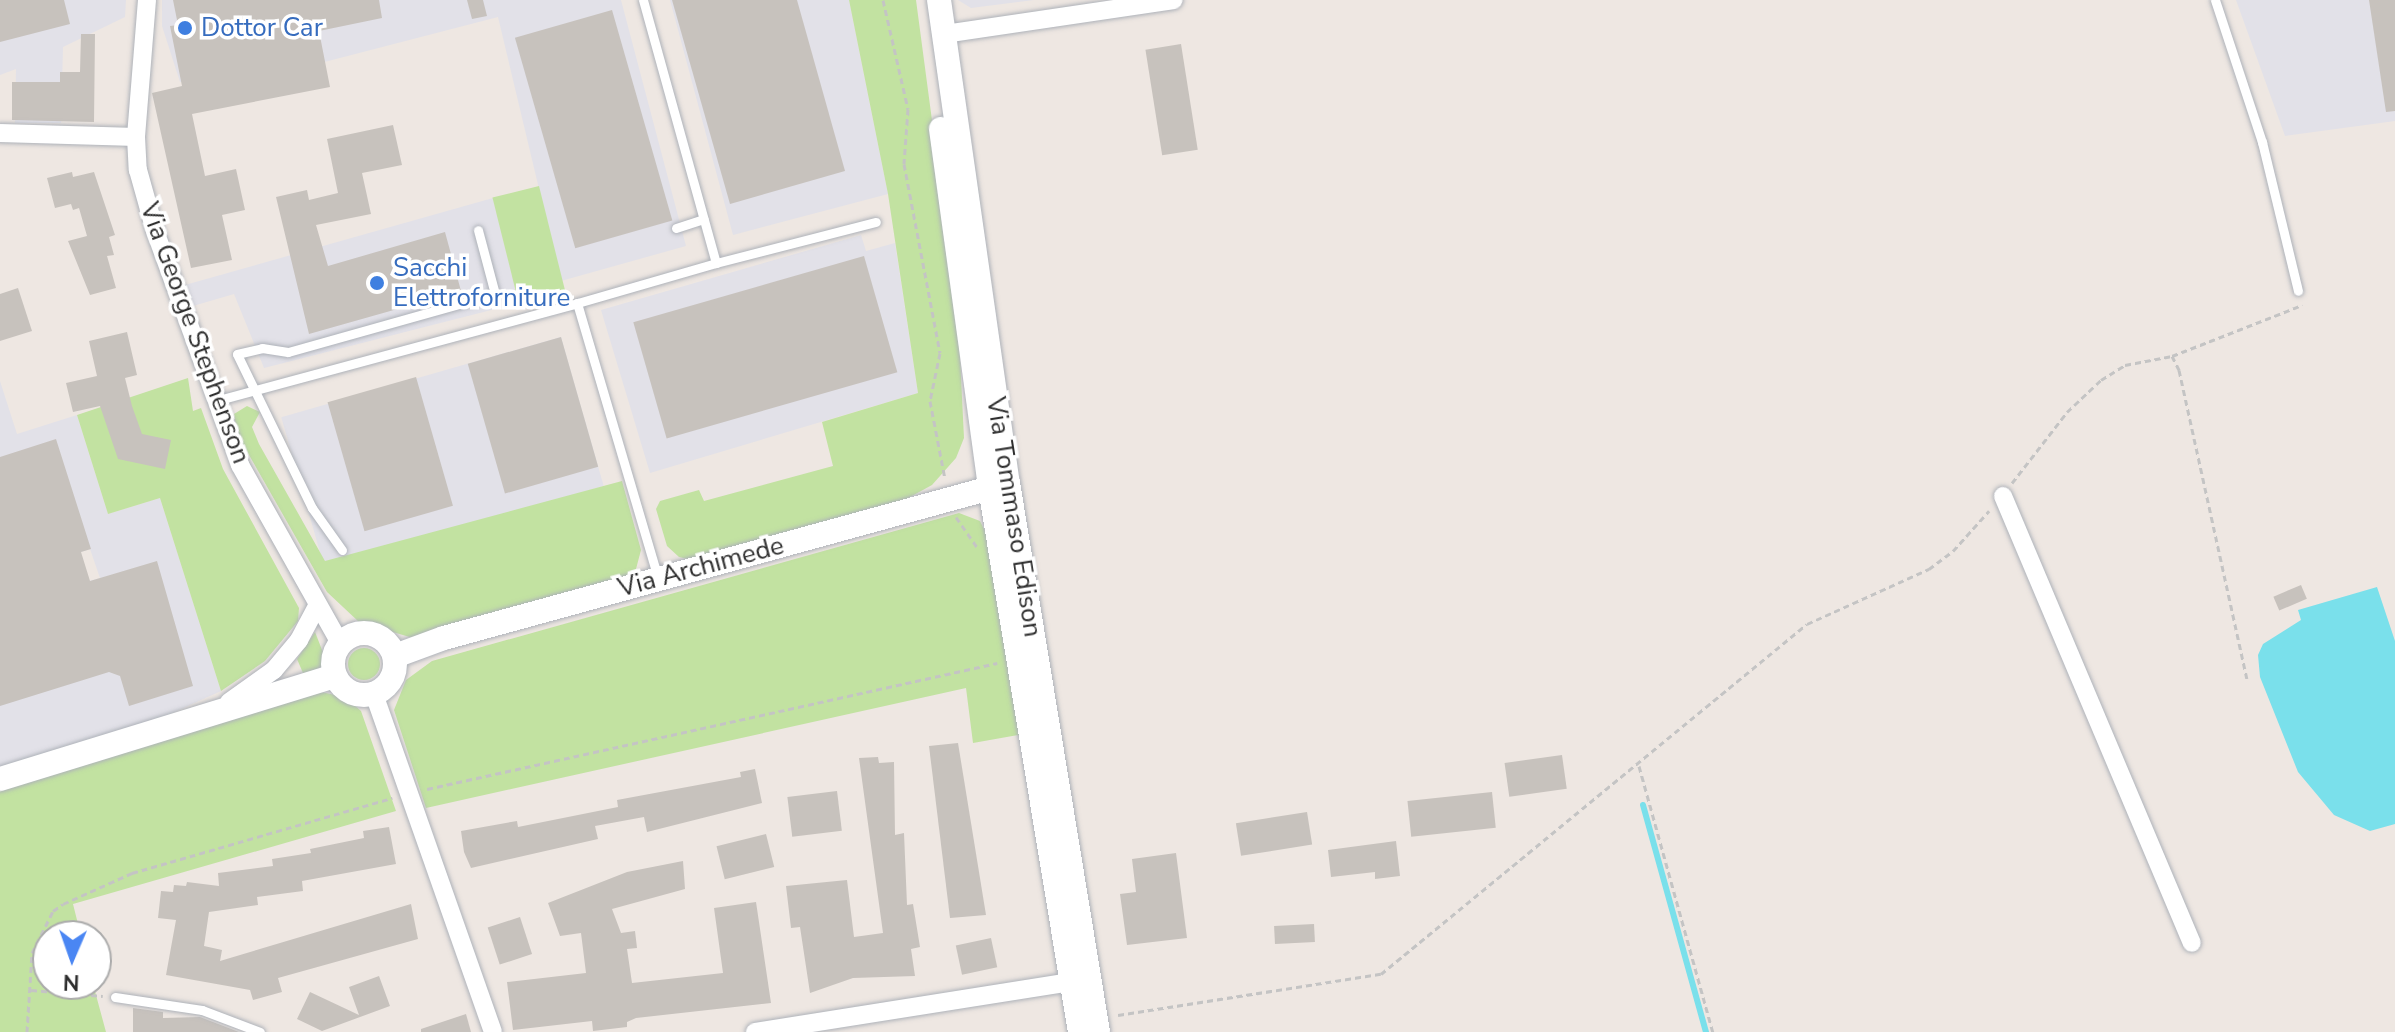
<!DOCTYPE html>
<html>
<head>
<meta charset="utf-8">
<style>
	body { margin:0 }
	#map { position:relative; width:2395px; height:1032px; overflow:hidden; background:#eee7e2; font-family:"Nunito Sans",sans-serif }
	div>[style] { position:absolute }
	.industrial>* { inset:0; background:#e2e1e8; transform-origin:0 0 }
	.green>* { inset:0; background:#c2e2a1; transform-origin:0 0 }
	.round { border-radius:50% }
	.water>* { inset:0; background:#7ae0eb }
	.stream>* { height:6px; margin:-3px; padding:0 3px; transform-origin:3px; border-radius:3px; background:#7ae0eb }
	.building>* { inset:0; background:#c7c2bd; transform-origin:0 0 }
	.path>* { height:3px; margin-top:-1.5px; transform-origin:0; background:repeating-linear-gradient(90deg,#c4c4c4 0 6px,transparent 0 10px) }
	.roads { filter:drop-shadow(0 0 2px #aeb2b9) drop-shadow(0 0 2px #aeb2b9) }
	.service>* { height:9px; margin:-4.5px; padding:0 4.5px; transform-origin:4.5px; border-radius:4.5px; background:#fff }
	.minor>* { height:18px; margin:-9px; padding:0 9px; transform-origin:9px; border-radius:9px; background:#fff }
	.tertiary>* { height:24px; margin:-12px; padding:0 12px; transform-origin:12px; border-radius:12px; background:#fff }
	.tertiary>.ring { margin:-12px; padding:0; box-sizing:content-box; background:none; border:24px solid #fff; border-radius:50% }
	.dots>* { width:22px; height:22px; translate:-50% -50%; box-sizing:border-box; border:4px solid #fff; border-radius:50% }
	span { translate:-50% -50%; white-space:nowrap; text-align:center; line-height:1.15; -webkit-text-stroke:7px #fff; paint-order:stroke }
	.shop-label { font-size:26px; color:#366cbe }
	.left { translate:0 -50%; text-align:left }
	.street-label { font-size:26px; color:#2e2e2e }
	.north { position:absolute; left:32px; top:920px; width:80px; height:80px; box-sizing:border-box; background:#fff; border:2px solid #ababab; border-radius:50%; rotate:182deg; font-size:22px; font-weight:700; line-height:32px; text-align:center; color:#2e2e2e }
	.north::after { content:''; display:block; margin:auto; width:28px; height:36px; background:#4a86f3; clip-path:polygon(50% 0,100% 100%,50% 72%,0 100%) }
</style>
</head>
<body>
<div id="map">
	<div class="industrial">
		<i style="clip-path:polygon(0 0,126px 0,125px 17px,63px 47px,61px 123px,15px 123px,16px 69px,0 75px)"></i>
		<i style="clip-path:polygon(162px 0,621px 0,686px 246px,561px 281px,498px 17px,224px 88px,219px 70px,180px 82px,162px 26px)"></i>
		<i style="clip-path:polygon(670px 0,849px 0,888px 194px,733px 235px)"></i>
		<i style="clip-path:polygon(958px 0,1034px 0,971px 8px)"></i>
		<i style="clip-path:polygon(2236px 0,2395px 0,2395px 121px,2285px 136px)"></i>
		<i style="clip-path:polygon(493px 198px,519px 303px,264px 368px,234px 294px,193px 306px,185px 285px)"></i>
		<i style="clip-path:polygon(861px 235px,866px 251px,895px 243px,918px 393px,650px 473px,601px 310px)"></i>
		<i style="left:561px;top:337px;width:155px;height:291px;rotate:74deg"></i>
		<i style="clip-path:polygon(0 381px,17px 434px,77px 415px,108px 514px,160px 498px,221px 691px,168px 715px,0 767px,0 606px,100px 578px,90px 549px,0 577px)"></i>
	</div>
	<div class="green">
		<i style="clip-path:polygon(849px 0,916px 0,958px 316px,964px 438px,956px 458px,932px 485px,901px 502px,692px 560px,679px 557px,667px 546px,656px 509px,660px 501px,699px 490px,704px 501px,833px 466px,822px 422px,918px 393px,888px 194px)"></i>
		<i style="left:539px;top:186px;width:108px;height:48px;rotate:76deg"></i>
		<i style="clip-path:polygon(188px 378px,193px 411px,201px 408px,223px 469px,299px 608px,298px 621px,265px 661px,221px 691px,160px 498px,108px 514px,77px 415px)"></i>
		<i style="clip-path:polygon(247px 406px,260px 412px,252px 427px,259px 444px,325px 561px,622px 481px,641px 550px,636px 569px,624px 580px,413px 638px,359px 622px,327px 592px,237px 434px,234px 414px)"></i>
		<i style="clip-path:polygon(959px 513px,980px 521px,991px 543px,1024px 734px,973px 743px,966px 688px,426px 808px,394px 710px,406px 680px,432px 661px)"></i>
		<i style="clip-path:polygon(315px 632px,324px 655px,322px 667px,306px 680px,297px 659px)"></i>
		<i class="round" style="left:348px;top:648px;width:32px;height:32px"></i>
		<i style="clip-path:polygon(321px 692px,345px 697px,361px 711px,396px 811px,73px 904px,81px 936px,48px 936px,48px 984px,93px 984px,106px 1032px,0 1032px,0 784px)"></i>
	</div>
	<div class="water">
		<i style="clip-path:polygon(2377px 587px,2395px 641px,2395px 824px,2370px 831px,2334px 815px,2298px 772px,2260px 677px,2258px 655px,2263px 644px,2301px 620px,2298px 610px)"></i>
	</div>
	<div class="stream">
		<i style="left:1643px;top:805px;width:236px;rotate:74.5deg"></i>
	</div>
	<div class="building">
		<i style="clip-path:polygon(0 0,64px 0,70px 24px,0 42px)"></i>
		<i style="clip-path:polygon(173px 0,379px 0,382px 18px,319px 31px,330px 87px,192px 114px,205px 176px,236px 169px,245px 210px,222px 215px,232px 260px,191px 268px,152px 93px,182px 86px,170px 26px,178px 25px)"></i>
		<i style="clip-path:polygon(467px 0,483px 0,487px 16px,472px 19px)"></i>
		<i style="clip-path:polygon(672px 0,797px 0,845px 171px,730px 204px)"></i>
		<i style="clip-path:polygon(2369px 0,2395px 0,2395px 111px,2386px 112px)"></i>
		<i style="left:612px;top:10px;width:219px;height:101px;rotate:74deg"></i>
		<i style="clip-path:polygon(81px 34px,95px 34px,94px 122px,12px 120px,12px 82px,60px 82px,60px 72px,80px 72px)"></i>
		<i style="left:1181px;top:44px;width:107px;height:36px;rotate:81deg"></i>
		<i style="clip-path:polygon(393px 125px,402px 165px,362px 173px,371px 214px,316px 225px,328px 266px,445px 232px,461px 291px,309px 334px,276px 197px,307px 190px,309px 200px,338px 193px,327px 139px)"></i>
		<i style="clip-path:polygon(72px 172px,73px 177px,94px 172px,115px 235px,109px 237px,114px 255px,107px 256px,116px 288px,90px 295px,68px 241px,87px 236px,79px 208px,73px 210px,71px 204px,55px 208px,47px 178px)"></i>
		<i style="left:864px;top:256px;width:121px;height:240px;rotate:74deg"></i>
		<i style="clip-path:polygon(18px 288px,32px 331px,0 341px,0 294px)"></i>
		<i style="clip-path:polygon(127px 332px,137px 375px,125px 378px,132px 406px,142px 434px,171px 440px,165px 469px,118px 459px,100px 406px,73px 412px,66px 383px,97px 376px,89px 341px)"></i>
		<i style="left:561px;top:337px;width:135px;height:97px;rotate:74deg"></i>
		<i style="left:416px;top:377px;width:134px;height:92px;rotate:74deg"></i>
		<i style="clip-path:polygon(56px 439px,91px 549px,81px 552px,90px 581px,157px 561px,193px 686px,129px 706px,120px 676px,109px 672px,0 706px,0 457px)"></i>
		<i style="left:2301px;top:585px;width:15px;height:30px;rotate:67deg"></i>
		<i style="clip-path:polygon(958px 743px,986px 915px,950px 918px,929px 746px)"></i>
		<i style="left:1562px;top:755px;width:34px;height:58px;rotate:82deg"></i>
		<i style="clip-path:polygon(878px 757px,879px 763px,894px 762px,895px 835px,904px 833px,907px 905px,913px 904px,920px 947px,911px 949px,915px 976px,853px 978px,810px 993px,800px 927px,791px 928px,786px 886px,847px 880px,854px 937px,883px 933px,859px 758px)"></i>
		<i style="clip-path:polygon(755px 769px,762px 803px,647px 832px,644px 817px,595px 826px,598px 839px,471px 868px,464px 852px,461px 831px,517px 821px,518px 827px,618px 807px,617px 800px,741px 777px,740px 772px)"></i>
		<i style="left:837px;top:791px;width:40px;height:50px;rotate:83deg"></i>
		<i style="left:1492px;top:792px;width:36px;height:85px;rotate:84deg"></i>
		<i style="left:1307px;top:812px;width:33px;height:72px;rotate:81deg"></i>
		<i style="clip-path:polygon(389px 827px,396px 864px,302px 881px,303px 891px,257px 897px,258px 905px,209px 912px,204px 946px,222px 950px,220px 961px,411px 904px,418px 939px,278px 978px,282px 992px,253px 1000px,250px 990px,166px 975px,176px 920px,158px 918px,161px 891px,173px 892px,174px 885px,186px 886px,187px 882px,219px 886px,218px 873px,273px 866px,272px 859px,311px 853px,310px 849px,364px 838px,363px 831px)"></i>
		<i style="left:766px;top:834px;width:34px;height:51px;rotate:76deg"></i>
		<i style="clip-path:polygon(1396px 841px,1400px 876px,1375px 879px,1375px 872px,1331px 877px,1328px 850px)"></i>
		<i style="clip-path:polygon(1176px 853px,1187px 938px,1127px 945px,1120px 894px,1136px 892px,1132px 859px)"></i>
		<i style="clip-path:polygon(683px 861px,685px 889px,612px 909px,621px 933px,635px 931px,637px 948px,627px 949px,632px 983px,723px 973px,714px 908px,756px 902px,771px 1003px,636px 1018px,627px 1022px,627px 1027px,593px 1031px,592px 1021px,513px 1030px,507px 982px,586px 973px,581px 933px,560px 936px,548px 903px,627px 872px)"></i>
		<i style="left:520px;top:917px;width:39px;height:34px;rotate:72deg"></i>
		<i style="left:1314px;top:924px;width:18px;height:40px;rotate:87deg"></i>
		<i style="left:991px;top:938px;width:30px;height:36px;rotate:78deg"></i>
		<i style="clip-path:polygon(379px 976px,390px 1006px,322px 1031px,297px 1019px,310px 992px,359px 1015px,349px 987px)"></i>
		<i style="clip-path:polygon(133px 1008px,163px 1012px,163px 1018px,200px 1017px,239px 1032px,133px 1032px)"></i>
		<i style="clip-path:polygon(466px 1014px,471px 1032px,421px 1032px,421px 1029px)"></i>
	</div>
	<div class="path">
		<i style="left:883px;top:0;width:112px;rotate:77.1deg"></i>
		<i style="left:908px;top:109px;width:55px;rotate:94.2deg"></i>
		<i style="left:904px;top:164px;width:192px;rotate:79.2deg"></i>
		<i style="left:940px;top:353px;width:49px;rotate:101.8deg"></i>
		<i style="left:930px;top:401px;width:79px;rotate:79.1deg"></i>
		<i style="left:2172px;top:356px;width:140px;rotate:-21.4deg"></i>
		<i style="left:2012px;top:483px;width:90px;rotate:-52.2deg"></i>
		<i style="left:2067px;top:412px;width:47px;rotate:-43.3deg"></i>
		<i style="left:2101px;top:380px;width:28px;rotate:-32deg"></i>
		<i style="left:2125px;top:365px;width:48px;rotate:-10.8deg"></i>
		<i style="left:2172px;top:356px;width:16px;rotate:63deg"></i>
		<i style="left:2179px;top:370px;width:316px;rotate:77.6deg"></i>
		<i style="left:956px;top:517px;width:37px;rotate:55deg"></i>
		<i style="left:1639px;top:766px;width:276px;rotate:74.5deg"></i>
		<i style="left:427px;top:789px;width:584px;rotate:-12.46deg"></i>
		<i style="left:31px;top:990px;width:72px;rotate:4.8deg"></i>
		<i style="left:1118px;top:1015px;width:266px;rotate:-8.9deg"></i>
		<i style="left:1381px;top:974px;width:551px;rotate:-39.41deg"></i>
		<i style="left:1807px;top:624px;width:134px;rotate:-24.3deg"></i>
		<i style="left:1929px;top:569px;width:30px;rotate:-37deg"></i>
		<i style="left:1953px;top:551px;width:54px;rotate:-48deg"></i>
		<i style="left:27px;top:1032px;width:79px;rotate:-86.4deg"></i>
		<i style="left:32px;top:953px;width:47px;rotate:-63.4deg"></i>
		<i style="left:53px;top:911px;width:12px;rotate:-35deg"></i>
		<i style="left:63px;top:904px;width:76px;rotate:-24.2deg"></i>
		<i style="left:132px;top:873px;width:271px;rotate:-16.1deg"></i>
	</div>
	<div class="roads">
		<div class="service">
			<i style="left:643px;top:0;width:273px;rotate:74.5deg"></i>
			<i style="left:716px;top:263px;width:145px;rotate:163.9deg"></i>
			<i style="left:577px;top:303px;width:288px;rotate:73.6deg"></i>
			<i style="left:2215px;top:0;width:150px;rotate:71.7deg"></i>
			<i style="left:2262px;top:142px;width:153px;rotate:76.4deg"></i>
			<i style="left:676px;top:228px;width:29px;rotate:-18deg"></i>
			<i style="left:716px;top:263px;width:165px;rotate:-14.4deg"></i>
			<i style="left:215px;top:401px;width:375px;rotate:-15.1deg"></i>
			<i style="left:342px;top:550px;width:52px;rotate:-125.5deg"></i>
			<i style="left:312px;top:508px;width:171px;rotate:-116deg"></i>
			<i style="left:237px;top:354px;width:26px;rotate:-13deg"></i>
			<i style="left:262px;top:348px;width:26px;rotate:9deg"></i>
			<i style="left:288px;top:352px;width:215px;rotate:-15.7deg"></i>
			<i style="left:495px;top:294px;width:66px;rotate:-104.9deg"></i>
			<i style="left:115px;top:997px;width:88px;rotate:8.5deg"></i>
			<i style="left:202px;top:1010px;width:62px;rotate:20.8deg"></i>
		</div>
		<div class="minor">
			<i style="left:147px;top:0;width:137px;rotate:94.6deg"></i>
			<i style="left:136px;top:137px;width:33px;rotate:87deg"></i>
			<i style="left:138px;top:170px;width:63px;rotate:74.4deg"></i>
			<i style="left:155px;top:231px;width:249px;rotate:70deg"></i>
			<i style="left:240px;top:465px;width:204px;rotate:60.7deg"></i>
			<i style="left:944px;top:34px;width:232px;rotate:-8.4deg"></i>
			<i style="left:0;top:133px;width:136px;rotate:1.7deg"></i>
			<i style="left:2003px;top:496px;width:485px;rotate:67.1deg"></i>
			<i style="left:374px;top:694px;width:358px;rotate:70.6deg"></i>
			<i style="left:229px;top:702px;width:55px;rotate:-35.4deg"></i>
			<i style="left:274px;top:670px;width:39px;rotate:-50deg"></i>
			<i style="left:299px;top:640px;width:38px;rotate:-62deg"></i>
			<i style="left:755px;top:1032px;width:333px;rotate:-9deg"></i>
		</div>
		<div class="tertiary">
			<i style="left:939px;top:0;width:488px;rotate:81.9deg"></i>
			<i style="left:1008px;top:483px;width:556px;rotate:80.69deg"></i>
			<i style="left:941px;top:129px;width:362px;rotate:82.2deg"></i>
			<i style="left:990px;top:488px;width:551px;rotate:80.61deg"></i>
			<i class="ring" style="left:333px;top:633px;width:38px;height:38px"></i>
			<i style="left:395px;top:656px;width:52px;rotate:-20.2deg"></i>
			<i style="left:444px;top:638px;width:582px;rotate:-15.35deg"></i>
			<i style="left:0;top:779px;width:350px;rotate:-17.1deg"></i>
		</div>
	</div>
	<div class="dots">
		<i style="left:185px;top:28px;background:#3f7fe0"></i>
		<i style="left:377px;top:283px;background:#3f7fe0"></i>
	</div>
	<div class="shop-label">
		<span class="left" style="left:201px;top:28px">Dottor Car</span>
		<span class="left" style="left:393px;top:283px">Sacchi<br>Elettroforniture</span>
	</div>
	<div class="street-label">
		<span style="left:195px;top:333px;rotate:70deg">Via George Stephenson</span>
		<span style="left:1014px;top:517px;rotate:81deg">Via Tommaso Edison</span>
		<span style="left:701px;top:567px;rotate:-15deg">Via Archimede</span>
	</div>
	<div class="north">N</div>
</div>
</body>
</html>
